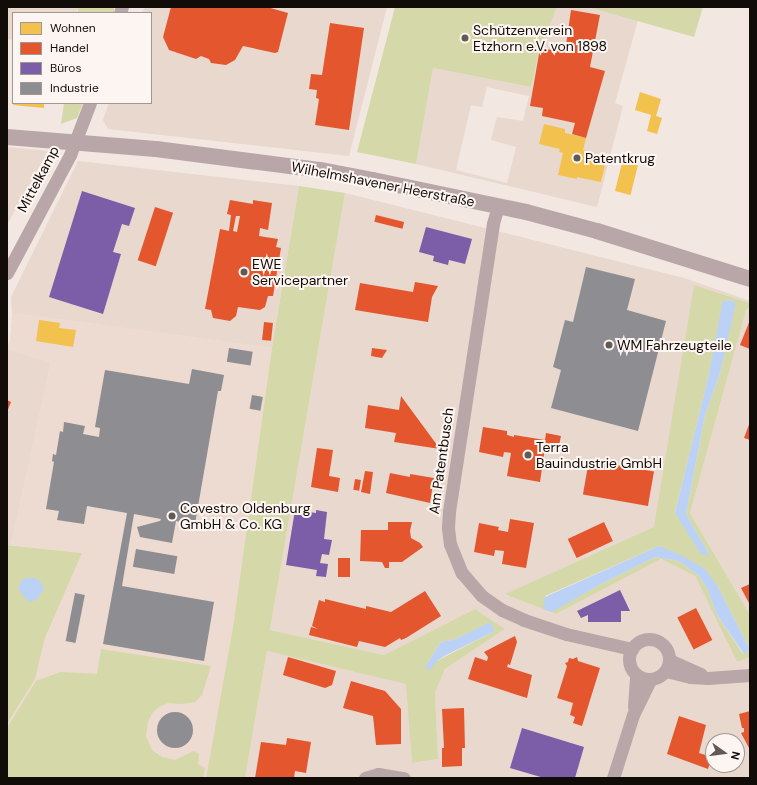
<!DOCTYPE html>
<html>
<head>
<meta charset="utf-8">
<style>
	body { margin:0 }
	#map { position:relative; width:757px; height:785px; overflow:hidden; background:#f2e7e1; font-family:"DM Sans",sans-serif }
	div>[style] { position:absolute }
	.commercial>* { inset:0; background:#e8d8ce }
	.built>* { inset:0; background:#eddad0 }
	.green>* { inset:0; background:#d5d8a9; transform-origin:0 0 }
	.water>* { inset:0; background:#bbd1f6 }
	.homes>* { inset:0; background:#f2c14e; transform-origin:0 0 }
	.shops>* { inset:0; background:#e4572e; transform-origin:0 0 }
	.offices>* { inset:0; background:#7b5ea7 }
	.industry>* { inset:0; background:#8d8d92; transform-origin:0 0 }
	.round { border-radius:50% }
	.minor>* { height:13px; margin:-6.5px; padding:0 6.5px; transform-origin:6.5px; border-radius:6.5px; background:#b9a6a8 }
	.minor>.ring { margin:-6.5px; padding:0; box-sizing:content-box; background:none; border:13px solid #b9a6a8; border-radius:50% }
	.tertiary>* { height:16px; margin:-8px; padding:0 8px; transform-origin:8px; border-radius:8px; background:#b9a6a8 }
	.dots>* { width:11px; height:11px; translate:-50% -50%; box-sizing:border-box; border:2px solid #fdf5f1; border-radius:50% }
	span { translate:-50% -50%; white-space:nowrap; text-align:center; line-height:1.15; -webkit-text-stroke:4px #fdf5f1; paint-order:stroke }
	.poi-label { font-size:14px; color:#120c08 }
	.left { translate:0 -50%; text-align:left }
	.street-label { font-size:14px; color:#120c08 }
	.frame { position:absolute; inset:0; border:8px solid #120c08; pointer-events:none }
	.legend { position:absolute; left:12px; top:12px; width:140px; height:92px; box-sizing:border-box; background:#fdf5f1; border:1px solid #9f9894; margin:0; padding:5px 7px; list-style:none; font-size:12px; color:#120c08 }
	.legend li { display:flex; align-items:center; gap:8px; height:20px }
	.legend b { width:20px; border:1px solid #9f9894 }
	.north { position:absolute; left:705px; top:733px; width:40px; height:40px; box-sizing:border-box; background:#fdf5f1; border:1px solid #9f9894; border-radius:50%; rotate:104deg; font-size:11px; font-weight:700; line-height:16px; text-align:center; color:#120c08 }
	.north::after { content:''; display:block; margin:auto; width:14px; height:18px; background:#605954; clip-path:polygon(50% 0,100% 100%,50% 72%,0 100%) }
</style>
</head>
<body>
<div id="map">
	<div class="commercial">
		<i style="clip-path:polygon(7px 7px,78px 7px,77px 13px,13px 13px,13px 40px,7px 39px)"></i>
		<i style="clip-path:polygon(145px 7px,387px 7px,349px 156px,108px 129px,103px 120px,109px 103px,151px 103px,151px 13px,142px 13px)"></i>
		<i style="clip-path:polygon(evenodd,557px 7px,588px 7px,638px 20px,615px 103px,623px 106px,597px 207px,416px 164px,433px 68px,531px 87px,540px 48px,557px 7px,487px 87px,529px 96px,523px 121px,497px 117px,491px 140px,516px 147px,507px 183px,456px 170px,471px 105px,482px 107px,487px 87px)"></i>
		<i style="clip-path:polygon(7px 147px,48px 151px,7px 225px)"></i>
		<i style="clip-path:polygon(78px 161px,299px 186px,272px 348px,12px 313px,11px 297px)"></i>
		<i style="clip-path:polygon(evenodd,345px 193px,684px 278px,750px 301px,750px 303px,694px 285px,655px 527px,506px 594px,556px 614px,661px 559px,695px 576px,737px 662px,750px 657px,750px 778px,245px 778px,267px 651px,407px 684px,412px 763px,438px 759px,435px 693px,445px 669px,505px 629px,475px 609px,384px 655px,270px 630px,345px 193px,713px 741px,737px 741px,737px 765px,713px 765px,713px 741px)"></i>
		<i style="clip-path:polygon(750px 306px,750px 615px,690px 513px,746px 309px)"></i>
		<i style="clip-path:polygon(7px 349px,51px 362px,11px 545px,7px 545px)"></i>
	</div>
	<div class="built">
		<i style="clip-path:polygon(12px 313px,272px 348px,233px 627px,206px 778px,7px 778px,7px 724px,35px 679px,45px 638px,82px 553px,11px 545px,51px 362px,7px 349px,10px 340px)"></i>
	</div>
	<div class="green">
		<i style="left:78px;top:7px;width:36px;height:6px"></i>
		<i style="clip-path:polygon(395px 7px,557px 7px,540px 48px,531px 87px,433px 68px,416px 164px,357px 152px)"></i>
		<i style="clip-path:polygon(588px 7px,703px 7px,694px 37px)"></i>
		<i style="clip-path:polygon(64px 103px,83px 103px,77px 118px,61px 124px)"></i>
		<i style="clip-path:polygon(evenodd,299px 186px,345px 193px,270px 630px,384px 655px,475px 609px,505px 629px,445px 669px,435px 693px,438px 759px,412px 763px,406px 684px,267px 651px,245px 778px,206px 778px,233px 627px,272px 348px,299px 186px,490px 623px,495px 631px,425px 667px,441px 642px,456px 639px,490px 623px)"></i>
		<i style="clip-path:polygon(evenodd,694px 285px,750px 303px,750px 306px,746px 310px,690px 513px,750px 615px,750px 657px,737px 662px,695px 576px,661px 559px,556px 614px,505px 594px,654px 527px,694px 285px,724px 300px,735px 303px,720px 373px,705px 415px,686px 514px,710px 556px,675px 513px,708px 378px,724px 300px,694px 285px,659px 546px,718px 587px,750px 650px,743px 654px,717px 615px,707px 588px,698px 575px,679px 561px,655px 557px,599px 585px,552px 611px,545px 596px,659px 546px)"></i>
		<i style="clip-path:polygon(7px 545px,82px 553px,45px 638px,35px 679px,7px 724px)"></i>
		<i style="clip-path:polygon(101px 649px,211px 666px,202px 695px,195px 702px,182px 704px,168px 703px,159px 707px,153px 712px,148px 722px,146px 736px,152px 750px,162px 757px,175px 760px,194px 751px,199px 754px,198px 764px,205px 768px,203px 778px,7px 778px,7px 728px,36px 681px,61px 672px,97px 674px)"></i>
	</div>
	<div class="water">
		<i style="clip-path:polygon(723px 300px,736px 302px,720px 373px,705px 415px,686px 514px,710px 556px,701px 554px,675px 513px,708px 378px)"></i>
		<i style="clip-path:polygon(659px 546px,681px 555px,705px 569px,718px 587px,750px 650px,744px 654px,717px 615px,707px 588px,698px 575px,679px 561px,655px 557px,599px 585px,552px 612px,543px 609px,545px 597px)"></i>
		<i style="clip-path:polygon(25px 578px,35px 578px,40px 581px,44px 589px,37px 599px,30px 602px,24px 597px,19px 590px,20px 583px)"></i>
		<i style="clip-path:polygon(490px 622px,495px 631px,446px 655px,438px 660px,430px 670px,425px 667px,441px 642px,456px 639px)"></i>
	</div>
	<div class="homes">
		<i style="clip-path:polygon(640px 92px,661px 99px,656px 116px,662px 118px,657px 134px,647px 131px,651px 115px,635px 110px)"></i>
		<i style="clip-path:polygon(14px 103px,44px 103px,44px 108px,13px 105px)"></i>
		<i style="clip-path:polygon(544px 124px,565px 129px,565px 133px,586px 138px,583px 150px,594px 153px,591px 162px,605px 166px,601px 182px,577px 177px,577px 179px,558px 175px,563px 153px,559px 152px,560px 149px,539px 144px)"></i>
		<i style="left:623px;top:159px;width:16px;height:33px;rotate:14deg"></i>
		<i style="clip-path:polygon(39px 320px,60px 323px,59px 328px,76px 330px,73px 347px,36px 341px)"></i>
	</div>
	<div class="shops">
		<i style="clip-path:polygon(171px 7px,267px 7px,288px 13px,278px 52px,275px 53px,243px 46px,235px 60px,226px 65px,211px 63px,209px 59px,201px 56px,196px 59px,169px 50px,163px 37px)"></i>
		<i style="clip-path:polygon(571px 10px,600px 15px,590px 67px,605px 71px,586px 138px,572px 134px,575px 123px,542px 116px,543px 108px,530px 106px,540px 48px,565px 52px)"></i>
		<i style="clip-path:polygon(330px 23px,364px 28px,349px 130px,315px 125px,319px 99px,316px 98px,317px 90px,309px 89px,311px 74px,322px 75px)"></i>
		<i style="clip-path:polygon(evenodd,230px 200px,253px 204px,253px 200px,272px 203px,268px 230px,260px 228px,259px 236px,278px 239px,276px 247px,281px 248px,273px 296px,268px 296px,265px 307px,260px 310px,238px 307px,236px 316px,230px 321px,213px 318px,211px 310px,205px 309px,220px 229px,229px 231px,231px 215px,227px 214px,230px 200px,236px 216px,240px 216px,237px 232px,233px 231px,236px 216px)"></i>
		<i style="left:155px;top:207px;width:19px;height:56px;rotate:18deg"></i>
		<i style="left:376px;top:215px;width:29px;height:7px;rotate:14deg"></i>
		<i style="clip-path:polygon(415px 282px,438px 286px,432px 297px,428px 322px,355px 310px,360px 283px,413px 292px)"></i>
		<i style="clip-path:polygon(750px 320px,750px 349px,740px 345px)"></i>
		<i style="left:264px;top:322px;width:9px;height:18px;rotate:6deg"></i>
		<i style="clip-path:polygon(372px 348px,387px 350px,382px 358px,371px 356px)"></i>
		<i style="clip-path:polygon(401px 396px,440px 449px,394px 442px,396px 433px,365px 428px,368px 405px,399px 410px)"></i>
		<i style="clip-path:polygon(7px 400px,11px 402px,7px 412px)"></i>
		<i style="clip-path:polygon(750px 422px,750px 440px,744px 438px)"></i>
		<i style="clip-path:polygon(483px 427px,507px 431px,507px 435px,514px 437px,514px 435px,545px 440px,546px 433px,561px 436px,558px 450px,545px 448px,540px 482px,507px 476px,511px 453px,504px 452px,503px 457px,479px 452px)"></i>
		<i style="clip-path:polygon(317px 448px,333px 450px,329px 476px,340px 478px,338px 492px,311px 487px)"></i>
		<i style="left:589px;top:460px;width:66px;height:35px;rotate:10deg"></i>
		<i style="clip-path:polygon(365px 471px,373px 472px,370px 494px,361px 492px)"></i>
		<i style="clip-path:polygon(390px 473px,410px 477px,410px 474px,434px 478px,430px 503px,386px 493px)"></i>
		<i style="left:355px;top:479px;width:6px;height:11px;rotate:9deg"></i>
		<i style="clip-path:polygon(510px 519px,534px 523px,526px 568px,502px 564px,504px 551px,495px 550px,494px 556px,474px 552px,479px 523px,499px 527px,498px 530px,508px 532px)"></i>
		<i style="clip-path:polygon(388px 522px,412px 522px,410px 531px,411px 538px,420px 543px,423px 547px,402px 562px,389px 562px,389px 568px,385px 568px,382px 562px,360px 561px,361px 530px,388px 530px)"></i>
		<i style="left:604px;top:522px;width:21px;height:40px;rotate:65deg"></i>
		<i style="left:338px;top:558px;width:12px;height:19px"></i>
		<i style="clip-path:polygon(750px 584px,750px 605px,741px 588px)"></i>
		<i style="clip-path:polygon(425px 591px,441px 616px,406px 638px,401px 640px,400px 638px,385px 647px,359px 641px,357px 647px,309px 635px,311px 627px,318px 629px,312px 626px,319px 600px,325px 602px,325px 599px,366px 609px,366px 606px,391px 612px)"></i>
		<i style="left:696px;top:608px;width:36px;height:21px;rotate:63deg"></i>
		<i style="clip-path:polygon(515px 636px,517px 642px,510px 665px,508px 664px,507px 667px,532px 675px,527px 698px,468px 679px,475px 657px,487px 661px,488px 657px,484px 652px)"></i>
		<i style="clip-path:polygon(288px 657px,336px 671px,332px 685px,325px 688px,283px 675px)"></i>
		<i style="clip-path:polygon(577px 657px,578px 661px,600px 668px,582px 726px,573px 723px,575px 717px,570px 715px,573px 703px,557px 698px,567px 666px,565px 663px,568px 662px,569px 658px,573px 659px)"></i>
		<i style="clip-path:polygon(351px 681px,385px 691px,401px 709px,401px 744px,376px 745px,373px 716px,343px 708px)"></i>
		<i style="clip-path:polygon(464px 708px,465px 748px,462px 748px,462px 766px,442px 767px,442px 748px,444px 748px,442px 709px)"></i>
		<i style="clip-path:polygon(750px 711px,750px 750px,741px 733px,744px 732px,744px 728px,742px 728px,739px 714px)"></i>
		<i style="clip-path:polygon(679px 716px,706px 725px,699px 753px,712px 757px,708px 769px,667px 754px)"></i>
		<i style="clip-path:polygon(287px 738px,311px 742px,306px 773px,295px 771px,294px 778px,255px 778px,261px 742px,286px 745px)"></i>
	</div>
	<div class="offices">
		<i style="clip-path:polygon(82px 191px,135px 208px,129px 226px,122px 224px,113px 252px,121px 254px,103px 314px,49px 297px)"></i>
		<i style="clip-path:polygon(426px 227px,472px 239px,465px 264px,449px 260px,448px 265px,433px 261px,434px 256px,419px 252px)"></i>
		<i style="clip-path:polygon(295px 510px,316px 513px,316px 510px,327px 512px,324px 539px,332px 540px,329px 555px,322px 554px,320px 563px,328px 564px,326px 577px,316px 576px,317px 570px,286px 565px)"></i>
		<i style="clip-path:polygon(620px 590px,630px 611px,621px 611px,621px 622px,588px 622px,588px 615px,581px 618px,577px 611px)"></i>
		<i style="clip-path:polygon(522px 728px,584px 747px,575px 778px,544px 778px,510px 768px)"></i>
	</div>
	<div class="industry">
		<i style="clip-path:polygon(586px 267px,635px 279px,627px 310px,666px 321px,638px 431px,551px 408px,561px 370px,553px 367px,565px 320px,573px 322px)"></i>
		<i style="left:229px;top:348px;width:24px;height:14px;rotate:9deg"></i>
		<i style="clip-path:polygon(192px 369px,224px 375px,221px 391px,218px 391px,195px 524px,176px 521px,172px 543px,140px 537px,137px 527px,160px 521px,161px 519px,134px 514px,122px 586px,214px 602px,204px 661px,103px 644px,127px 513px,87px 506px,84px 524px,57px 520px,59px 511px,46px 509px,54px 462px,52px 461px,53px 454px,56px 455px,60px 431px,63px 432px,64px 422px,85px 426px,83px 434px,99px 437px,100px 428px,95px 427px,105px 370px,189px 384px)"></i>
		<i style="left:252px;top:395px;width:11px;height:14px;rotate:10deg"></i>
		<i style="left:136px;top:549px;width:42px;height:18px;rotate:10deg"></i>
		<i style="left:75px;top:593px;width:10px;height:49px;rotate:11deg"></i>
		<i class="round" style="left:157px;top:712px;width:36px;height:36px"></i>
	</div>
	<div class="minor">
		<i style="left:120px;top:13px;width:6px;rotate:-72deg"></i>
		<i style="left:498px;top:206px;width:19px;rotate:106deg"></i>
		<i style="left:493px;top:224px;width:291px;rotate:98.7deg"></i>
		<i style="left:449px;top:512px;width:16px;rotate:94deg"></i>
		<i style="left:448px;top:528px;width:16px;rotate:83deg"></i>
		<i style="left:450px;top:544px;width:31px;rotate:68deg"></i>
		<i style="left:462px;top:573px;width:30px;rotate:49deg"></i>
		<i style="left:482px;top:596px;width:24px;rotate:35deg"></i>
		<i style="left:502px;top:610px;width:24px;rotate:24deg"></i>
		<i style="left:524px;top:620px;width:44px;rotate:18.4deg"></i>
		<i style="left:566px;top:634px;width:68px;rotate:12.8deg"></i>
		<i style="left:7px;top:273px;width:134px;rotate:-61.9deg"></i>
		<i style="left:70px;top:155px;width:56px;rotate:-69deg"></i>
		<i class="ring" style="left:629px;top:639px;width:27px;height:27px"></i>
		<i style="left:669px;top:660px;width:35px;rotate:24deg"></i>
		<i style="left:666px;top:671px;width:25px;rotate:14deg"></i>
		<i style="left:690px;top:677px;width:18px;rotate:3deg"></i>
		<i style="left:708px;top:678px;width:42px;rotate:-4.1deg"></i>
		<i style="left:634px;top:707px;width:32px;rotate:-86deg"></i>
		<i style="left:365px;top:778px;width:14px;rotate:-17deg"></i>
		<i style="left:378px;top:774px;width:26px;rotate:9deg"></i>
		<i style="left:613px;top:778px;width:66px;rotate:-72.4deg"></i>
		<i style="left:633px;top:715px;width:39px;rotate:-64deg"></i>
	</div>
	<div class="tertiary">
		<i style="left:7px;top:137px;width:149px;rotate:4.6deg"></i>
		<i style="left:156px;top:149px;width:166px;rotate:7.3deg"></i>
		<i style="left:321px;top:170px;width:53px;rotate:10.9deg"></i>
		<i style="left:373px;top:180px;width:156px;rotate:11.8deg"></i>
		<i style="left:526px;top:212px;width:73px;rotate:15deg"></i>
		<i style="left:597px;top:231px;width:160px;rotate:17.4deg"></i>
	</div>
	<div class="dots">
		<i style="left:465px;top:38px;background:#605954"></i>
		<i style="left:577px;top:158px;background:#605954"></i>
		<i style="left:244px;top:272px;background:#605954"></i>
		<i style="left:609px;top:345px;background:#605954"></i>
		<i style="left:528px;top:455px;background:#605954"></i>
		<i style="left:172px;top:516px;background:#605954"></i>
	</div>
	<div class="poi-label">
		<span class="left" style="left:473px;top:38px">Schützenverein<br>Etzhorn e.V. von 1898</span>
		<span class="left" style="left:585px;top:158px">Patentkrug</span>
		<span class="left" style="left:252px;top:272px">EWE<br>Servicepartner</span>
		<span class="left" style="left:617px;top:345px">WM Fahrzeugteile</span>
		<span class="left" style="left:536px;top:455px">Terra<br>Bauindustrie GmbH</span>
		<span class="left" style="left:180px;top:516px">Covestro Oldenburg<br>GmbH &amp; Co. KG</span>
	</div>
	<div class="street-label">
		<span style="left:38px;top:179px;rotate:-62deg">Mittelkamp</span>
		<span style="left:383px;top:184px;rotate:11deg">Wilhelmshavener Heerstraße</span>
		<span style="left:441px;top:461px;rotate:-82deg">Am Patentbusch</span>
	</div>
	<div class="frame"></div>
	<ul class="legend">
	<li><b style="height:11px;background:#f2c14e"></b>Wohnen</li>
	<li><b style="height:11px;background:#e4572e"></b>Handel</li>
	<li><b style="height:11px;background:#7b5ea7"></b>Büros</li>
	<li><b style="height:11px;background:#8d8d92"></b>Industrie</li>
	</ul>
	<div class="north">N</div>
</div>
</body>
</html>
